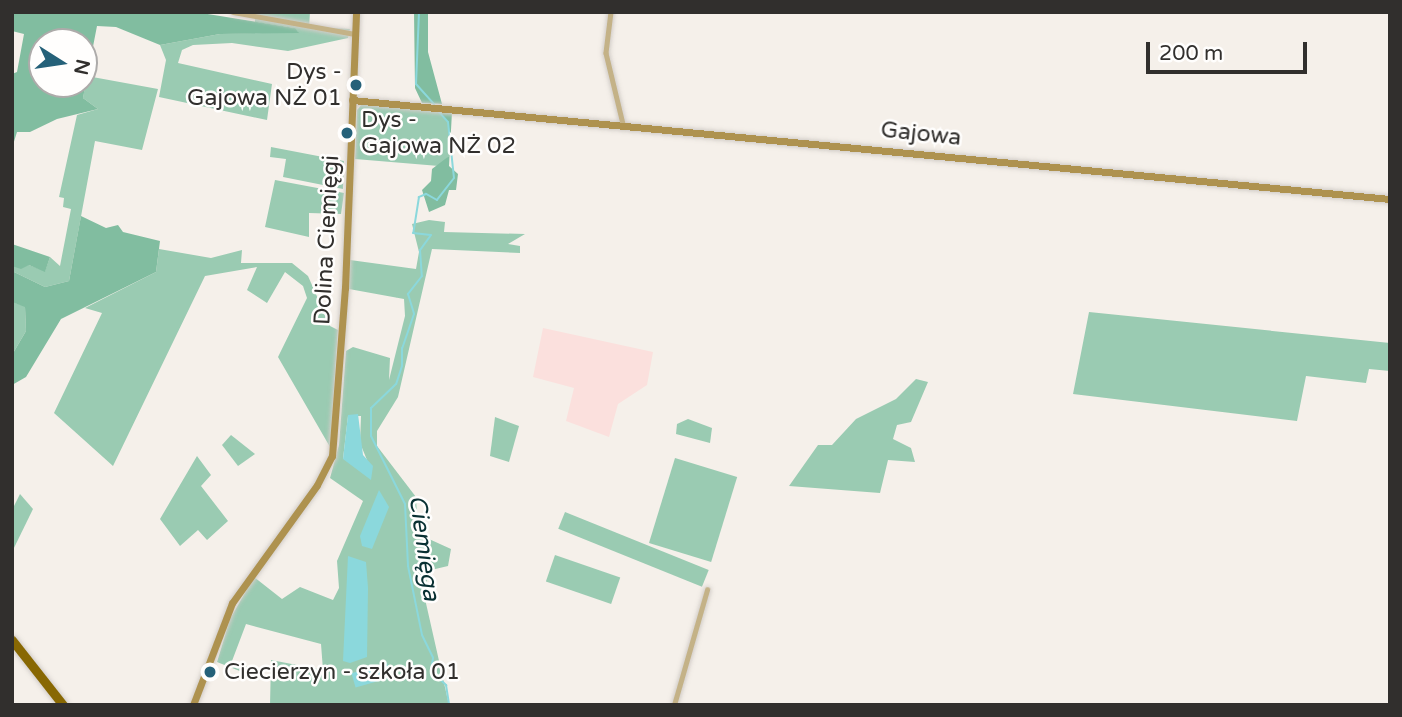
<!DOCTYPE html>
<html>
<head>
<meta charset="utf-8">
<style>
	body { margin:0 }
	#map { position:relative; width:1402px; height:717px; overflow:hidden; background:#f5f0ea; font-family:"Varela Round",sans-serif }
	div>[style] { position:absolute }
	.industrial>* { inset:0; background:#fbe0dd }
	.green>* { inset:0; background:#9acbb2; transform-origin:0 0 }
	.forest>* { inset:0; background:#81bda0 }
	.water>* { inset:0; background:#8bd8dc; transform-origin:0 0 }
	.stream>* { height:2px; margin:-1px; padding:0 1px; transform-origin:1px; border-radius:1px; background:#8bd8dc }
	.roads { filter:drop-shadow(0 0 2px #d2cdc8) drop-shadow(0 0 2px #d2cdc8) }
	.street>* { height:4.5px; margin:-2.25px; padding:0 2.25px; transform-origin:2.25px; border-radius:2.25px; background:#c4b287 }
	.secondary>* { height:7px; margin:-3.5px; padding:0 3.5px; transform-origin:3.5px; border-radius:3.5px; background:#ae924f }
	.highway>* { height:9px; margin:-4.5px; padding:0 4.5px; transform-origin:4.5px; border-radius:4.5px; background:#886803 }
	.dots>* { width:19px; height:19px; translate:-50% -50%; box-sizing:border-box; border:4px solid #fffefd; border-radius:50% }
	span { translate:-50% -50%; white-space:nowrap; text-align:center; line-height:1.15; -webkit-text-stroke:5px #fffefd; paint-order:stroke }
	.poi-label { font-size:23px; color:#312f2d }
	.right { translate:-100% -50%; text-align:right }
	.left { translate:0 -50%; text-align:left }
	.street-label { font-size:23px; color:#312f2d }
	.water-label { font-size:24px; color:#093032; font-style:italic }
	.frame { position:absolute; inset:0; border:14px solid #312f2d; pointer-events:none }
	.north { position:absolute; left:28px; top:28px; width:70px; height:70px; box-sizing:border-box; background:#fffefd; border:2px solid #adabaa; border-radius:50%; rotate:102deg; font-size:19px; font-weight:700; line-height:28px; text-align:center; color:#312f2d }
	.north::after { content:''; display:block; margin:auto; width:24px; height:32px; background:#256179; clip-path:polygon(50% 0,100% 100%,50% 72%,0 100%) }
	.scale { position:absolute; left:1146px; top:42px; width:161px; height:32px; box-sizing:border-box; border:4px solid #312f2d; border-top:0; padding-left:9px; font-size:21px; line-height:24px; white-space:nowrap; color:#312f2d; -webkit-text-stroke:5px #fffefd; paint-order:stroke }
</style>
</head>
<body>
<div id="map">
	<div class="industrial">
		<i style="clip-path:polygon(543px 328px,653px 352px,647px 385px,618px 404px,609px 437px,566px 421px,574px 388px,533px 377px)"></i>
	</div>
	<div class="green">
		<i style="clip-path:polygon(255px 12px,310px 12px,309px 27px,350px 29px,348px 38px,288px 51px,232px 43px,193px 45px,182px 50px,178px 63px,272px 84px,267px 120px,159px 97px,166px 60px,160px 45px,220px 34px,298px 32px,294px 28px,255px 22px)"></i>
		<i style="clip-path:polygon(87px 76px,158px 89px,142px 150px,95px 141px,69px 281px,45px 287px,12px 271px,12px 266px,29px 265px,45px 271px,50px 257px,60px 266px,71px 209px,63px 207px,64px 198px,59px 197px,77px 115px,98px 109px,83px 98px)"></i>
		<i style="clip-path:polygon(362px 104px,438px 111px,448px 122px,449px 156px,439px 166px,355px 159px,357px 110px)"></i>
		<i style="clip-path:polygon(271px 147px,344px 161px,343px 189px,283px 177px,286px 159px,270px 157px)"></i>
		<i style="clip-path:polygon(275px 180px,344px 193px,341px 214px,309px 213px,309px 237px,265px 227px)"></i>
		<i style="clip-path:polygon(evenodd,429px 220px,445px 222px,444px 232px,525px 234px,508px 244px,520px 246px,520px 253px,432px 249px,398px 397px,377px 431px,377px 446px,416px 497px,418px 534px,451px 549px,448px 566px,431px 570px,423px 590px,449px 705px,270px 705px,271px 660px,323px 670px,321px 644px,246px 624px,232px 661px,262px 673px,257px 678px,217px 662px,230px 619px,254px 577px,282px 599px,300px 587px,333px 600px,339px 588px,337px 561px,363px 501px,330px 478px,339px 445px,346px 351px,353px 347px,390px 358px,389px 380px,405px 316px,404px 299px,349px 289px,350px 260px,416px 269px,419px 252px,412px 224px,429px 220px,348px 416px,361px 416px,360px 443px,367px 460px,343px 459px,348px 416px)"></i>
		<i style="clip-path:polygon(159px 249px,211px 258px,242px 250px,241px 263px,292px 263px,308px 276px,330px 326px,338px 330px,330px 447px,278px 357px,307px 298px,303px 286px,285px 272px,267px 303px,247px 290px,257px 267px,205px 276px,113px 466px,54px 413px,102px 313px,85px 308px,156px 272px)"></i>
		<i style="clip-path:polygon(12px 302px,25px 306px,26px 331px,12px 355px)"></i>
		<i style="clip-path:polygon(1089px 312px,1390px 343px,1390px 371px,1369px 369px,1366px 383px,1306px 376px,1297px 421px,1073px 394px)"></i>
		<i style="clip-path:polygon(916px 379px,928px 382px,911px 422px,897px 425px,893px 439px,911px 448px,915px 462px,888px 460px,880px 493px,789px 486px,818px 445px,832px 445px,856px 419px,896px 399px)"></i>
		<i style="clip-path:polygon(495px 417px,519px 426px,509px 462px,490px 456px)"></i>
		<i style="clip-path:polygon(688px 419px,712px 428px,710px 443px,676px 434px,677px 424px)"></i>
		<i style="clip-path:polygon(231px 435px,255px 454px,238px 466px,222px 445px)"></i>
		<i style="clip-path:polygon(197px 456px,211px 475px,201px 486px,228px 521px,207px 540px,198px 530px,180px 546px,160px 519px)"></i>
		<i style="left:675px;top:458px;width:65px;height:89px;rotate:17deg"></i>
		<i style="clip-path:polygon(20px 494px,33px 509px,12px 552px,12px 510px)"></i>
		<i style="left:565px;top:512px;width:155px;height:18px;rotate:22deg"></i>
		<i style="left:555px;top:555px;width:69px;height:28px;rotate:19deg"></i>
	</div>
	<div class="forest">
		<i style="clip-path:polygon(evenodd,12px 12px,195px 12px,295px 28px,299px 33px,220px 34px,160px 45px,116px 27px,97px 26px,83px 98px,98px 109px,57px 119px,30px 132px,17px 132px,12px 148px,12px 74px,17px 72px,24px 34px,12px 31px,12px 12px,42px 42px,84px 42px,84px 84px,42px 84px,42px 42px)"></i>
		<i style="clip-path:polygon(414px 12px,428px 12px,428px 52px,442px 104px,422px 103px,415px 88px)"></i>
		<i style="clip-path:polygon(438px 111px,452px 112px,449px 166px,458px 174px,456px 190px,449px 190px,445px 205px,429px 212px,422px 190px,431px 181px,432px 169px,449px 156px,448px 122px)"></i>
		<i style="clip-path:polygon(81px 216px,106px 228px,118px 225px,123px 232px,160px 241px,156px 272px,61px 319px,26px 377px,12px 385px,12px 355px,26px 331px,25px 307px,12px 302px,12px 271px,45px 287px,69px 281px)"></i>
		<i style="clip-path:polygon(12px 244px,50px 257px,45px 272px,29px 265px,21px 269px,12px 266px)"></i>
	</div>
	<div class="water">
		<i style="clip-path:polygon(358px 414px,363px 455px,373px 466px,371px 480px,343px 459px,348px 415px)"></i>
		<i style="clip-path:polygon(379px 490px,389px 507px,372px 549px,362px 546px,360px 536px)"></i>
		<i style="clip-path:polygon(348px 556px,366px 562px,368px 588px,367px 657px,350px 663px,343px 661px)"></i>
		<i style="left:387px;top:663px;width:15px;height:37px;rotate:74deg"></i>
	</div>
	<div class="stream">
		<i style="left:419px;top:12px;width:72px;rotate:92.4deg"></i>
		<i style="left:416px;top:84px;width:27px;rotate:48deg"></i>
		<i style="left:439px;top:112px;width:13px;rotate:48deg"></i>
		<i style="left:448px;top:122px;width:56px;rotate:83.9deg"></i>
		<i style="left:454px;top:178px;width:28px;rotate:128deg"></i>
		<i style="left:437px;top:200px;width:13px;rotate:-151deg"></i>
		<i style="left:426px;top:194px;width:8px;rotate:157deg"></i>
		<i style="left:419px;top:197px;width:36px;rotate:99deg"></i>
		<i style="left:413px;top:233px;width:18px;rotate:6deg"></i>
		<i style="left:431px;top:235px;width:19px;rotate:126deg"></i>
		<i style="left:420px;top:250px;width:26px;rotate:86deg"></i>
		<i style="left:422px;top:276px;width:23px;rotate:128deg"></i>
		<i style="left:408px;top:294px;width:21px;rotate:73deg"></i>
		<i style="left:414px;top:314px;width:36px;rotate:109deg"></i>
		<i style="left:402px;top:348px;width:18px;rotate:90deg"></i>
		<i style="left:402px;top:366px;width:19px;rotate:108deg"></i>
		<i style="left:396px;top:384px;width:35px;rotate:136deg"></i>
		<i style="left:371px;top:408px;width:28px;rotate:90deg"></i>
		<i style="left:371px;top:436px;width:76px;rotate:63.4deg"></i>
		<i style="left:405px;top:504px;width:62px;rotate:87.2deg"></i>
		<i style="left:408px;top:566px;width:70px;rotate:78.5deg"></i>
		<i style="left:422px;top:635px;width:25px;rotate:64deg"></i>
		<i style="left:433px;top:658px;width:13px;rotate:99deg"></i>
		<i style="left:431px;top:671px;width:21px;rotate:43deg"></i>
		<i style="left:446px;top:685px;width:20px;rotate:81deg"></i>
	</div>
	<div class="roads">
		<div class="street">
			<i style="left:233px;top:12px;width:124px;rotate:10.2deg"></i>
			<i style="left:611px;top:12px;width:41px;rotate:97deg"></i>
			<i style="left:606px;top:53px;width:73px;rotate:76.5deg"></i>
			<i style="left:674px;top:705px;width:120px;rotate:-74deg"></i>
		</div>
		<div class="secondary">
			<i style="left:352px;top:100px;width:1043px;rotate:5.45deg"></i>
			<i style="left:193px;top:705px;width:109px;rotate:-69.1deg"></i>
			<i style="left:232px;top:603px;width:145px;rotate:-54.2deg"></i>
			<i style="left:317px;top:485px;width:33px;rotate:-63deg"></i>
			<i style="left:332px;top:456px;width:169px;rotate:-85.6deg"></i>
			<i style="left:345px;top:288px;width:276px;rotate:-87.7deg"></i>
		</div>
		<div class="highway">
			<i style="left:12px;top:640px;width:83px;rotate:51.9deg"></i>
		</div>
	</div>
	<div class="dots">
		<i style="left:356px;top:85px;background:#256179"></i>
		<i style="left:347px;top:133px;background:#256179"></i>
		<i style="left:210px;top:672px;background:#256179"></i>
	</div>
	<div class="poi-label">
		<span class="right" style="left:342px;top:85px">Dys -<br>Gajowa NŻ 01</span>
		<span class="left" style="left:361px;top:133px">Dys -<br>Gajowa NŻ 02</span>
		<span class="left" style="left:224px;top:672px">Ciecierzyn - szkoła 01</span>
	</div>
	<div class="street-label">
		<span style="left:921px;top:134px;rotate:6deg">Gajowa</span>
		<span style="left:327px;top:240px;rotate:-87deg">Dolina Ciemięgi</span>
	</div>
	<div class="water-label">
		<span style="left:424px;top:548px;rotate:82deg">Ciemięga</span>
	</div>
	<div class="frame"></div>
	<div class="north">N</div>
	<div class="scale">200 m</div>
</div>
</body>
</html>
